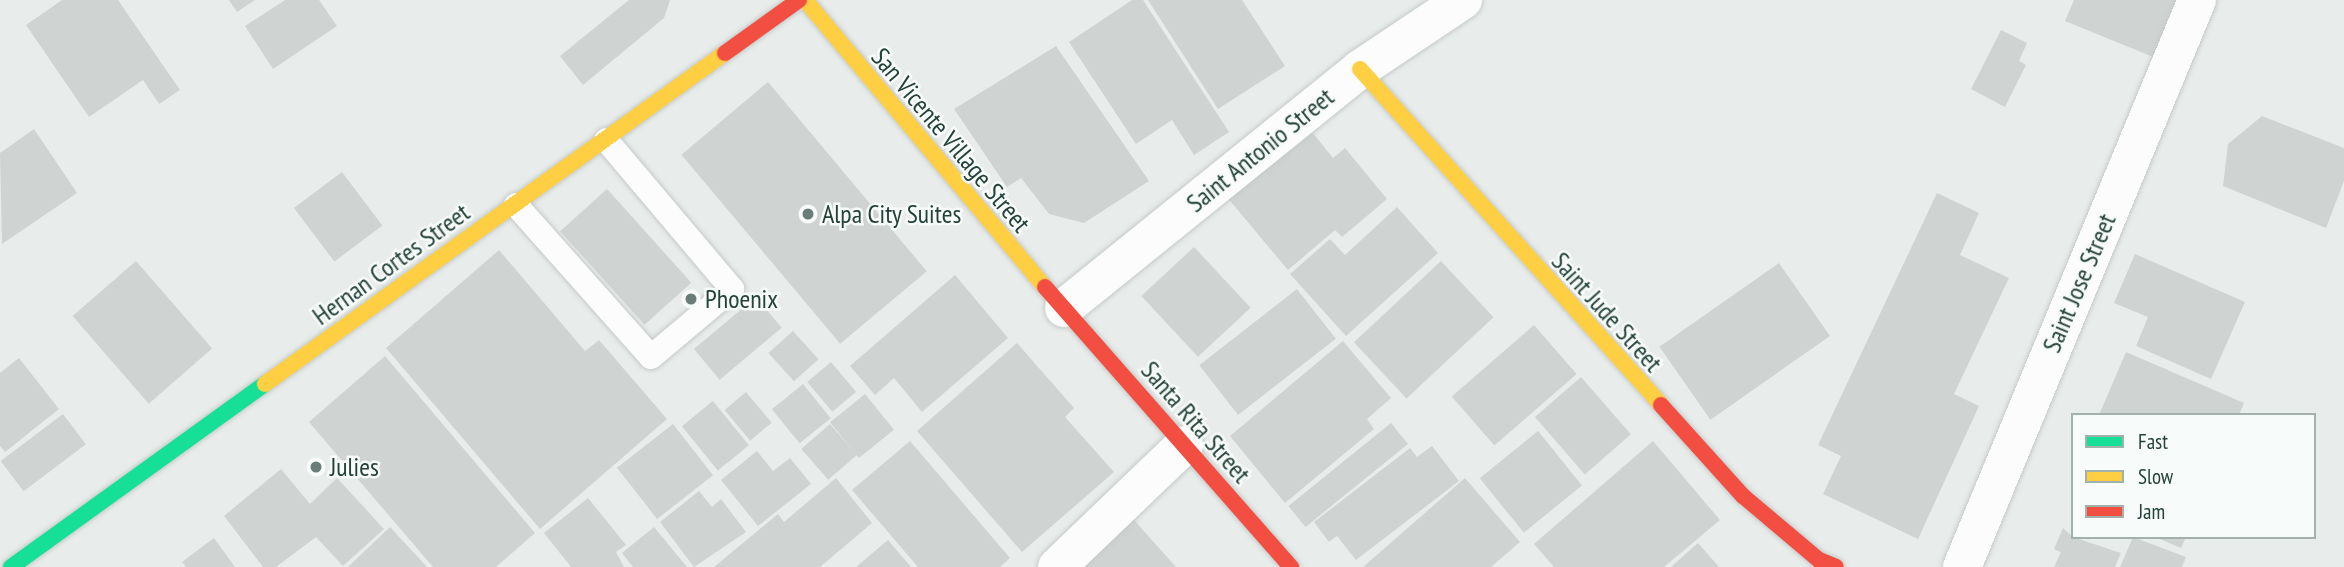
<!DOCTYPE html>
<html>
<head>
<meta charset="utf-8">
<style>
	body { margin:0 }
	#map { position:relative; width:2344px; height:567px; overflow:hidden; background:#e8edeb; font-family:"PT Sans Narrow",sans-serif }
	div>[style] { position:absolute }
	.building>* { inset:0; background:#cfd4d2; transform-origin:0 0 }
	.roads { filter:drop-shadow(0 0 2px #c5cac8) drop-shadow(0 0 2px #c5cac8) }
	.lane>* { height:24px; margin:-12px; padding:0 12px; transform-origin:12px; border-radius:12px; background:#fcfcfc }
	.street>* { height:38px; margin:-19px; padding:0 19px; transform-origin:19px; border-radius:19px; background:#fcfcfc }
	.fast>* { height:16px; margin:-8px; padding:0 8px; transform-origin:8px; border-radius:8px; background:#16e098 }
	.slow>* { height:16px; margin:-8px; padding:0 8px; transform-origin:8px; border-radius:8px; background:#ffcf43 }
	.jam>* { height:16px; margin:-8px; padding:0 8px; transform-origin:8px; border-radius:8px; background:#f24e42 }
	.dots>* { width:19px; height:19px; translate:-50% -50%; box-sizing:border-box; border:4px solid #f7fbf9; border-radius:50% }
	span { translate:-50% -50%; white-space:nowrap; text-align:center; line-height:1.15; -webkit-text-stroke:5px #f7fbf9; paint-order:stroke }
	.street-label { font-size:26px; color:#24423a }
	.poi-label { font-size:26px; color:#24423a }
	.left { translate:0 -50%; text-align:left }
	.legend { position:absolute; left:2071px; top:413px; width:245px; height:126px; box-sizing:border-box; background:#f7fbf9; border:2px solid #a3b1ad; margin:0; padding:9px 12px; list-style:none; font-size:21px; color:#24423a }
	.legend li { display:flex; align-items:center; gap:14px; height:35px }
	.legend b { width:35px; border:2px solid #a3b1ad }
</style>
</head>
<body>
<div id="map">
	<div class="building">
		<i style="clip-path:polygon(62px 0,118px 0,180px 90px,159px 104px,143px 80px,89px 117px,26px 25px)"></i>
		<i style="clip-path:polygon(229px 0,255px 0,237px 12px)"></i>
		<i style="clip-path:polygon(285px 0,319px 0,337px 26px,273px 69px,245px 26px)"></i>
		<i style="clip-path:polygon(629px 0,670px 0,664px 18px,583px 85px,560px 56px)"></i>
		<i style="clip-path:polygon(1132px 0,1143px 0,1229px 132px,1194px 155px,1172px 120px,1136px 144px,1069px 42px)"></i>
		<i style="clip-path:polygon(1148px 0,1242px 0,1285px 66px,1218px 109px)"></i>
		<i style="clip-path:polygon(2074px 0,2182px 0,2158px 59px,2065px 21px)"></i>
		<i style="clip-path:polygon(2001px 30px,2027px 43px,2019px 61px,2026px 65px,2005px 107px,1971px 89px)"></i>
		<i style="clip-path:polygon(1056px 46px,1149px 181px,1084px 223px,1049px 214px,1021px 178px,1007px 187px,954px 109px)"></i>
		<i style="left:768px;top:82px;width:247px;height:113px;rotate:50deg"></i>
		<i style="clip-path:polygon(2262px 116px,2344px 148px,2344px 181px,2326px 228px,2223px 186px,2228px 144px)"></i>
		<i style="clip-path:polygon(1308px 127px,1333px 158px,1345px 148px,1387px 199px,1342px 237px,1335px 230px,1288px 270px,1226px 196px)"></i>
		<i style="clip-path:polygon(34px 129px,77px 193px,2px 244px,0 153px)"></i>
		<i style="left:342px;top:172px;width:67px;height:60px;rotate:53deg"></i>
		<i style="left:607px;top:189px;width:126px;height:63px;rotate:48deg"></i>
		<i style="clip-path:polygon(1937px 193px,1979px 213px,1960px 255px,2009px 278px,1954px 394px,1979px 406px,1918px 539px,1823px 494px,1841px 456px,1818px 445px)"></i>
		<i style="clip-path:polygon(1397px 207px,1438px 253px,1346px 336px,1290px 274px,1330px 239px,1345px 255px)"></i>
		<i style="left:1194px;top:247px;width:83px;height:72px;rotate:47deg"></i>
		<i style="clip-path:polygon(499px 250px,585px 351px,599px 340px,667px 419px,540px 529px,386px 348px)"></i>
		<i style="clip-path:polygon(2135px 254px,2245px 302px,2211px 379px,2136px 346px,2148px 317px,2114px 303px)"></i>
		<i style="left:136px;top:261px;width:116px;height:84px;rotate:49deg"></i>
		<i style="left:1441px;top:261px;width:77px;height:119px;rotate:47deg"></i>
		<i style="left:1779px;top:263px;width:89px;height:146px;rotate:55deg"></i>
		<i style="clip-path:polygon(955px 275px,1008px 338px,922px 412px,894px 378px,875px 395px,850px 366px)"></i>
		<i style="left:1297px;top:289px;width:63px;height:124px;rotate:52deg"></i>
		<i style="left:756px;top:297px;width:40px;height:81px;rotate:50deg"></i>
		<i style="left:1534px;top:325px;width:65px;height:109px;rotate:49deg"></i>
		<i style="left:793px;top:331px;width:38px;height:33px;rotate:48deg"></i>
		<i style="clip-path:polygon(1343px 341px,1391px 398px,1367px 419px,1374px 429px,1285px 503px,1230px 436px)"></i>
		<i style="clip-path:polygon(1017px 343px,1074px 408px,1065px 417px,1114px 472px,1022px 552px,917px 431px)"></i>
		<i style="clip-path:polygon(2126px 352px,2244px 403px,2239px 415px,2099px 415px)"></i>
		<i style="clip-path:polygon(385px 356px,535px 533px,496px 567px,433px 567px,309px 422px)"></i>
		<i style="clip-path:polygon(19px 358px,59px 409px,5px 452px,0 446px,0 373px)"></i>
		<i style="left:831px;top:362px;width:39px;height:31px;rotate:50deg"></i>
		<i style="left:1581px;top:377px;width:76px;height:61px;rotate:49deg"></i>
		<i style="left:803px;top:384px;width:44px;height:40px;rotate:51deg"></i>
		<i style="left:746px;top:392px;width:40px;height:28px;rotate:50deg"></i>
		<i style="left:865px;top:394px;width:46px;height:45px;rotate:51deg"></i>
		<i style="left:713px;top:401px;width:57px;height:40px;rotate:51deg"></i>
		<i style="left:63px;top:414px;width:38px;height:78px;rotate:53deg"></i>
		<i style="left:1391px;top:423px;width:27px;height:132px;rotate:51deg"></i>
		<i style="left:673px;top:424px;width:65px;height:71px;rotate:52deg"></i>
		<i style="left:830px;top:424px;width:41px;height:38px;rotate:49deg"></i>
		<i style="left:1538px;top:431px;width:70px;height:75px;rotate:51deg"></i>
		<i style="clip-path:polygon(910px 441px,1010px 558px,1000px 567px,918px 567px,852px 490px)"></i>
		<i style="clip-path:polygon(1653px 441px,1720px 520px,1664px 567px,1554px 567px,1534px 544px)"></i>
		<i style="clip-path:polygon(1432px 446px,1459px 481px,1356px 560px,1337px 536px,1329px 542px,1314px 522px,1410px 448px,1417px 457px)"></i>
		<i style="clip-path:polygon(757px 451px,773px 471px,790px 458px,811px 484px,758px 526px,721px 480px)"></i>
		<i style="clip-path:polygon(281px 469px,310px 504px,337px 478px,384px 529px,343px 566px,316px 537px,276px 567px,263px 567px,224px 516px)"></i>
		<i style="clip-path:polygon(836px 478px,872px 523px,820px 567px,714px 567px,778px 514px,784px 522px)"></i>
		<i style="clip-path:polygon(1465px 478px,1520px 542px,1491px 567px,1363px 567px)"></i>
		<i style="clip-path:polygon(699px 491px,712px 507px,721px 499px,746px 532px,694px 567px,660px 522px)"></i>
		<i style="clip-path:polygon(588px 498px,626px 545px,616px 552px,624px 567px,571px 567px,544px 533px)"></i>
		<i style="clip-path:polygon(1134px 520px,1176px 567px,1082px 567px)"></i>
		<i style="clip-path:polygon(390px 527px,427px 567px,348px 567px)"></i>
		<i style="clip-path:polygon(654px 527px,687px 567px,633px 567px,622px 553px)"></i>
		<i style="clip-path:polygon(2063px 528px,2073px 537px,2121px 553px,2115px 567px,2054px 567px,2061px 552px,2054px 549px)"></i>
		<i style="clip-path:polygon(2133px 537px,2186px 557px,2182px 567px,2120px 567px)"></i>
		<i style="clip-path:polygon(2155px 537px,2186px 537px,2181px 548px)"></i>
		<i style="clip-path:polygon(214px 538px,235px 567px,186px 567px,182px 562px)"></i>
		<i style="clip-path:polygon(888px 540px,911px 567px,856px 567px)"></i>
		<i style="clip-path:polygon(1698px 543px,1719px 567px,1671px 567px)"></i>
	</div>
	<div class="roads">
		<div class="lane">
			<i style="left:516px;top:205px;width:203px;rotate:48.4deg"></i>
			<i style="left:651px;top:357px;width:106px;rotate:-40deg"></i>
			<i style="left:732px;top:289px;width:195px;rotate:-130.2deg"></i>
		</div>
		<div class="street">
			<i style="left:1064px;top:308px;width:380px;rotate:-38.9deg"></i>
			<i style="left:1360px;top:69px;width:124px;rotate:-33.8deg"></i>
			<i style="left:1057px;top:567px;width:176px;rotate:-43.8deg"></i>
			<i style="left:1962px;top:567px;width:614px;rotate:-67.49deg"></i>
		</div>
		<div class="fast">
			<i style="left:11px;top:567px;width:313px;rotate:-35.8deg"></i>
		</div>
		<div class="slow">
			<i style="left:805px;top:0;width:374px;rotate:50.1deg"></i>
			<i style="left:1360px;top:69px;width:451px;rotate:48.1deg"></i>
			<i style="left:265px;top:384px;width:567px;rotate:-35.74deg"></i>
		</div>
		<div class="jam">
			<i style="left:725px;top:53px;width:91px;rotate:-35.6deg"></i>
			<i style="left:1045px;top:287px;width:373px;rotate:48.7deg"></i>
			<i style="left:1661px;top:405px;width:122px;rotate:48deg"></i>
			<i style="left:1743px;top:496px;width:99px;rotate:40.1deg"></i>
			<i style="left:1819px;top:560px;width:18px;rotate:22deg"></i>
		</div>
	</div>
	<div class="dots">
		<i style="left:808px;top:214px;background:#697e78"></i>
		<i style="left:691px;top:299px;background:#697e78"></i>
		<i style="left:316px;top:467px;background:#697e78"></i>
	</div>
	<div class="street-label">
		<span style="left:951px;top:140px;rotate:50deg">San Vicente Village Street</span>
		<span style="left:1260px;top:150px;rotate:-39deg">Saint Antonio Street</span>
		<span style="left:391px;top:264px;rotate:-36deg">Hernan Cortes Street</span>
		<span style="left:2079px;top:283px;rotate:-67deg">Saint Jose Street</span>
		<span style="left:1607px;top:312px;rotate:48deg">Saint Jude Street</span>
		<span style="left:1196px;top:422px;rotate:49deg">Santa Rita Street</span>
	</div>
	<div class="poi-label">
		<span class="left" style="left:822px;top:214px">Alpa City Suites</span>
		<span class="left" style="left:705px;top:299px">Phoenix</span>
		<span class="left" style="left:330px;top:467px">Julies</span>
	</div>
	<ul class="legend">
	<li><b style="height:9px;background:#16e098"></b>Fast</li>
	<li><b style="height:9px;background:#ffcf43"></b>Slow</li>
	<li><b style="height:9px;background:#f24e42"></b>Jam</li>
	</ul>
</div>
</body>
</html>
